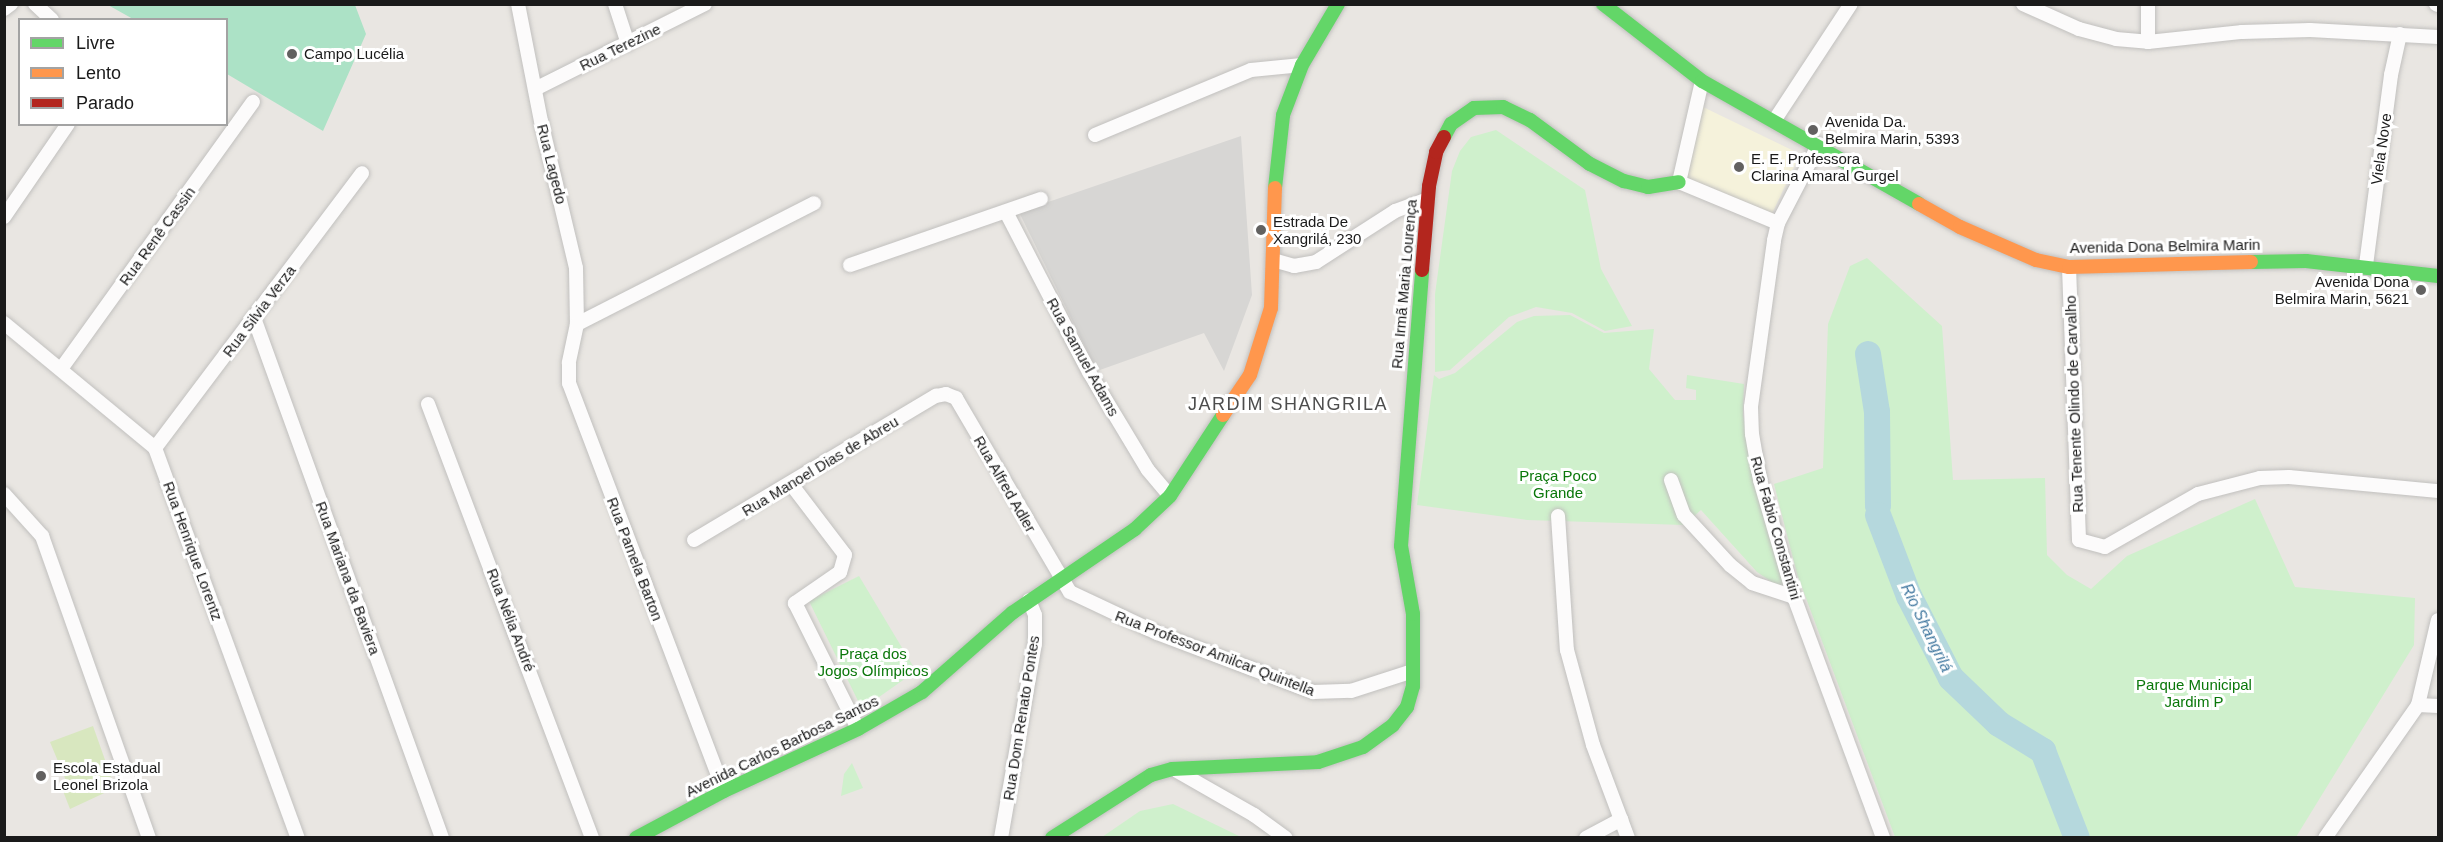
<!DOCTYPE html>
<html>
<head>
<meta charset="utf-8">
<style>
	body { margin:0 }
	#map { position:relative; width:2443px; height:842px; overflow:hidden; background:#e9e6e2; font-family:Helvetica,sans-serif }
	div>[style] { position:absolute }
	.education>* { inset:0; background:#f5f2db }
	.religious>* { inset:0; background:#d7d6d4 }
	.grass>* { inset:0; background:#d8e7bf }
	.park>* { inset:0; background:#cff0cc }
	.pitch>* { inset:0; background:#ace2c6 }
	.river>* { height:26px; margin:-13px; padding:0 13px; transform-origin:13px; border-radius:13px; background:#b5d8dd }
	.roads { filter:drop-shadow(0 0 2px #c1c0be) drop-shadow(0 0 2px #c1c0be) }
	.street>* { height:14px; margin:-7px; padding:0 7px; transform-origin:7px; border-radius:7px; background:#fcfbfb }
	.fast>* { height:14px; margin:-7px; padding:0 7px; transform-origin:7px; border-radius:7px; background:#63d668 }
	.slow>* { height:14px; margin:-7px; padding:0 7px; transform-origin:7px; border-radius:7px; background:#ff974d }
	.jam>* { height:14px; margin:-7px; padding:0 7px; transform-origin:7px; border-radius:7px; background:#b3261e }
	.dots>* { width:16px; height:16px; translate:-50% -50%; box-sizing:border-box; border:3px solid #fff; border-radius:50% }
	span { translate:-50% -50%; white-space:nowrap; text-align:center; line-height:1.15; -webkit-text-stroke:6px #fff; paint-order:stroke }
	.street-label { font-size:15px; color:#1a1a1a }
	.poi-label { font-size:15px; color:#1a1a1a }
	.left { translate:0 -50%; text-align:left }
	.right { translate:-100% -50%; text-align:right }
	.park-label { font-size:15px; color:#0a770a }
	.water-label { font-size:16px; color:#447aa1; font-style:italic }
	.quarter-label { font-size:18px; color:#4d4d4d; letter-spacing:1.5px }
	.frame { position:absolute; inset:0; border:6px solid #1a1a1a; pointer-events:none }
	.legend { position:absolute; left:18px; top:18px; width:210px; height:108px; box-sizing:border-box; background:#fff; border:2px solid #a3a3a3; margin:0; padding:8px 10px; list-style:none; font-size:18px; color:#1a1a1a }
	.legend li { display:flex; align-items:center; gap:12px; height:30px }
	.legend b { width:30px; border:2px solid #a3a3a3 }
</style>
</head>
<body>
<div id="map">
	<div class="education">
		<i style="clip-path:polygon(1701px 106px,1800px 154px,1772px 214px,1680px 179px)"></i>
	</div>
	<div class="religious">
		<i style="clip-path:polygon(1241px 136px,1252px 295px,1224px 371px,1204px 333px,1097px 371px,1019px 212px)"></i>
	</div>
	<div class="grass">
		<i style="clip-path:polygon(93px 726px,115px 788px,70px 809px,63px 791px,67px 783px,50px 742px)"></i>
	</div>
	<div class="park">
		<i style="clip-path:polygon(1496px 130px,1585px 190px,1601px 269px,1632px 326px,1605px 331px,1572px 313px,1536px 307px,1509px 317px,1450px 370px,1435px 372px,1435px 294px,1452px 171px,1460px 151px,1471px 137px)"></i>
		<i style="clip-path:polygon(1867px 258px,1942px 326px,1953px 480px,2045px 478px,2047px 555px,2067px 575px,2091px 589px,2127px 556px,2255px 499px,2295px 587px,2415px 598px,2414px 645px,2296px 837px,1895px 837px,1797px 574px,1774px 484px,1823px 468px,1828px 324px,1850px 266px)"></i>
		<i style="clip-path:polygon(1570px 315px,1604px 333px,1654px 329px,1649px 369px,1675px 400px,1696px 400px,1696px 390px,1686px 388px,1687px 375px,1744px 384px,1743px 416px,1785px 584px,1779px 587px,1757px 572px,1701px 510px,1684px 525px,1527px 520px,1417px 505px,1434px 375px,1439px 379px,1455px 373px,1517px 322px,1534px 316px)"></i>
		<i style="clip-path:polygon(859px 576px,916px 671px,862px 709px,809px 601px)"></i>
		<i style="clip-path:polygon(852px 763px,863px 788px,841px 796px,844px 774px)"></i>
		<i style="clip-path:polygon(1173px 804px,1241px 837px,1102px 837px,1140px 811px)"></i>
	</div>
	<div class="pitch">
		<i style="clip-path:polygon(108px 5px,355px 5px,366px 34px,323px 131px,227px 74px,226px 20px,133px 19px)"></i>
	</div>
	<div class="river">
		<i style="left:1868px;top:354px;width:59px;rotate:81.2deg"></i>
		<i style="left:1877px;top:412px;width:94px;rotate:89.4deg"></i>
		<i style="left:1878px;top:515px;width:87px;rotate:69.1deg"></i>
		<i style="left:1909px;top:596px;width:92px;rotate:62.9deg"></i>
		<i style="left:1951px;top:678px;width:66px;rotate:43.8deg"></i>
		<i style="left:1999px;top:724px;width:52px;rotate:31.5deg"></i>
		<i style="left:2043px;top:751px;width:93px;rotate:68.7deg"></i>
	</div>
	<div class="roads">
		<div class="street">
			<i style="left:35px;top:4px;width:23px;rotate:43deg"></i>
			<i style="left:518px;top:4px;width:119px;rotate:78.9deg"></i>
			<i style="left:541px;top:121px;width:151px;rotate:76.6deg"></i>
			<i style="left:576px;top:268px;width:56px;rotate:89deg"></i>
			<i style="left:577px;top:324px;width:40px;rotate:102deg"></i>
			<i style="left:569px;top:363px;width:20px;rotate:90deg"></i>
			<i style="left:569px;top:383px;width:436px;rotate:69.2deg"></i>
			<i style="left:615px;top:4px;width:42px;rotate:72deg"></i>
			<i style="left:2023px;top:4px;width:61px;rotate:24.1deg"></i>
			<i style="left:2079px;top:29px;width:38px;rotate:15deg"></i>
			<i style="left:2116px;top:39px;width:32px;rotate:5deg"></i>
			<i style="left:2148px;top:42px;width:95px;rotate:-6.1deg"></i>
			<i style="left:2242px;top:32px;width:68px;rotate:-1.7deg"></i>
			<i style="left:2310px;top:30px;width:128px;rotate:3.1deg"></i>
			<i style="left:2148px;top:4px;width:38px;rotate:90deg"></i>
			<i style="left:2436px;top:4px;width:2px;rotate:27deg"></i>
			<i style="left:4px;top:9px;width:9px;rotate:-36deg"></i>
			<i style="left:1702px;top:81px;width:104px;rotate:102.8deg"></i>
			<i style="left:1679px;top:182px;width:107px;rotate:22.5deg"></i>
			<i style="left:535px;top:89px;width:190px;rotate:-26.6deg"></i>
			<i style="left:1774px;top:121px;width:140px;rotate:-56.7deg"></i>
			<i style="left:1095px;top:135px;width:169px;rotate:-22.6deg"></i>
			<i style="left:1251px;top:70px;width:51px;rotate:-5.6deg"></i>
			<i style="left:1819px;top:144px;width:89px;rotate:117.4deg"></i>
			<i style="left:1778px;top:223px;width:18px;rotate:103deg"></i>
			<i style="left:1774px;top:241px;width:168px;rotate:97.9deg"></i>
			<i style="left:1751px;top:407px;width:27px;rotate:88deg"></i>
			<i style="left:1752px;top:434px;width:47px;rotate:80.1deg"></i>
			<i style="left:1760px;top:480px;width:122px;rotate:73.8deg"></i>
			<i style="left:1794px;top:597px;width:257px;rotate:69.7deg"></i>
			<i style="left:1006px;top:212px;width:180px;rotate:62.6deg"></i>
			<i style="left:1089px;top:372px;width:114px;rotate:59deg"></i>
			<i style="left:1148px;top:470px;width:34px;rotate:50deg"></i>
			<i style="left:4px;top:217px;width:113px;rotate:-55.5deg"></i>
			<i style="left:1273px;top:260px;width:22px;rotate:16deg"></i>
			<i style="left:1294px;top:266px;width:22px;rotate:-10deg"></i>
			<i style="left:1316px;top:262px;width:94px;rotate:-32.8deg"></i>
			<i style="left:1395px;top:211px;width:35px;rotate:-20deg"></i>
			<i style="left:850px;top:265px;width:202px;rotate:-19.1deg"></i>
			<i style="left:2366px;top:265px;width:192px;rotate:-82.5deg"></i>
			<i style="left:2391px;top:75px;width:42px;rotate:-77.6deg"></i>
			<i style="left:2069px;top:267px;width:273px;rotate:87.9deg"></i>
			<i style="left:2079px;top:540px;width:27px;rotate:15deg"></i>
			<i style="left:2105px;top:547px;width:107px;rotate:-29.7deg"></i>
			<i style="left:2198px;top:494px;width:64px;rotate:-14.5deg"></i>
			<i style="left:2260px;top:478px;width:29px;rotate:-2deg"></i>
			<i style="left:2289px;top:477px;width:150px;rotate:5.4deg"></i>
			<i style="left:254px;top:318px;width:553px;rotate:70.12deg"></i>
			<i style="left:4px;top:323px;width:196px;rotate:39.6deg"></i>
			<i style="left:155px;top:448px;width:415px;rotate:69.9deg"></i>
			<i style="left:577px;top:324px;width:266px;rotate:-27deg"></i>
			<i style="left:61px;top:369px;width:329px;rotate:-54.3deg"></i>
			<i style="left:428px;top:404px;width:464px;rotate:69.3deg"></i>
			<i style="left:155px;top:448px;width:344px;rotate:-53deg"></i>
			<i style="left:1671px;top:480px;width:37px;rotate:70deg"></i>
			<i style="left:1684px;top:515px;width:68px;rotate:47.4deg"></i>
			<i style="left:1730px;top:565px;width:28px;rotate:39deg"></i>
			<i style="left:1752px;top:583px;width:44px;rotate:18.4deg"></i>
			<i style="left:791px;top:484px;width:89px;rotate:52.7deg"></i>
			<i style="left:845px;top:555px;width:18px;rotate:106deg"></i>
			<i style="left:840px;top:572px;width:55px;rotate:145.4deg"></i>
			<i style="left:795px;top:603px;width:141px;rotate:63.4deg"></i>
			<i style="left:4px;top:494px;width:57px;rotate:47.9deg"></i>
			<i style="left:42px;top:536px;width:320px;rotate:70.5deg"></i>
			<i style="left:1558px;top:516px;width:134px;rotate:86.2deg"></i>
			<i style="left:1567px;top:650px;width:98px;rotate:74.7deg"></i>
			<i style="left:1593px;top:745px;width:99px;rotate:69.4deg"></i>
			<i style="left:694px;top:540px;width:282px;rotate:-30.8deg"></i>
			<i style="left:936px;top:396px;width:10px;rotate:-11deg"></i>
			<i style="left:946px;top:394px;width:11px;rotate:22deg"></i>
			<i style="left:956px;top:398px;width:225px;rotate:59.6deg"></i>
			<i style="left:1070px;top:592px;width:96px;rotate:25.2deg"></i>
			<i style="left:1157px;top:633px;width:167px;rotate:20.7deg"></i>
			<i style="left:1313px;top:692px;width:38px;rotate:-2deg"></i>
			<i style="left:1351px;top:691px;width:65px;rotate:-17.9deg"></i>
			<i style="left:2418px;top:705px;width:20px;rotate:3deg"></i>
			<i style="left:1177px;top:771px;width:89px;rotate:29.7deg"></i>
			<i style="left:1254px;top:815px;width:39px;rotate:36deg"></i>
			<i style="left:1001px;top:838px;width:197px;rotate:-80.1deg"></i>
			<i style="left:1035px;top:644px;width:29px;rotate:-90deg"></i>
			<i style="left:1035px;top:615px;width:16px;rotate:-112deg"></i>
			<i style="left:1586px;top:838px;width:40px;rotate:-28deg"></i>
			<i style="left:2325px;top:838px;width:162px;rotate:-55deg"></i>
			<i style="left:2418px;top:705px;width:87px;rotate:-76.8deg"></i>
		</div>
		<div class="fast">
			<i style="left:1603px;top:4px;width:125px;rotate:37.9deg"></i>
			<i style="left:1702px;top:81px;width:249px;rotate:29.5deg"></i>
			<i style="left:1444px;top:137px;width:15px;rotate:-62deg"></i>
			<i style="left:1451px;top:124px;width:28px;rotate:-35deg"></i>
			<i style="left:1474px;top:108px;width:29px;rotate:-2deg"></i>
			<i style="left:1503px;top:107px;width:30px;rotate:26deg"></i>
			<i style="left:1530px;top:120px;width:74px;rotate:36.3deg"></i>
			<i style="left:1590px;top:164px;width:38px;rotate:27deg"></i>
			<i style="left:1624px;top:181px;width:25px;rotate:14deg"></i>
			<i style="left:1648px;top:187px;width:31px;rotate:-9deg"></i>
			<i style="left:1275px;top:188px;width:73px;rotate:-83.7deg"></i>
			<i style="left:1283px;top:115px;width:53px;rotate:-69.2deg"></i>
			<i style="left:1302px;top:65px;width:71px;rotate:-59.5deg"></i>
			<i style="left:2251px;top:262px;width:55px;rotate:-1deg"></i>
			<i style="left:2306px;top:261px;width:133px;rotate:6.5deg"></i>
			<i style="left:636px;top:838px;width:100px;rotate:-28.1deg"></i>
			<i style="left:724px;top:791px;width:148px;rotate:-24.8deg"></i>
			<i style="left:858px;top:729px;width:74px;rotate:-30deg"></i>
			<i style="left:922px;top:692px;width:120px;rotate:-41.3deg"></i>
			<i style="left:1012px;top:613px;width:149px;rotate:-34.3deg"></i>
			<i style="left:1135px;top:529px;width:48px;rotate:-43.3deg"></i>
			<i style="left:1170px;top:496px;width:97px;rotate:-56.8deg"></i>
			<i style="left:1052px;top:838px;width:117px;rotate:-32.5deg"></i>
			<i style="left:1151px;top:775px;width:22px;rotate:-16deg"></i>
			<i style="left:1172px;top:769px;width:146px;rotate:-2.7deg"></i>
			<i style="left:1318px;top:762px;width:47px;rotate:-18.4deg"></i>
			<i style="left:1363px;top:747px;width:37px;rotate:-36deg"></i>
			<i style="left:1393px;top:725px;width:23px;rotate:-52deg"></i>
			<i style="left:1407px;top:707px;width:22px;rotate:-74deg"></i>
			<i style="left:1413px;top:686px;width:72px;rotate:-90deg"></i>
			<i style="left:1413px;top:614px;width:69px;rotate:-100deg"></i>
			<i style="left:1401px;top:546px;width:277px;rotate:-85.6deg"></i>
		</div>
		<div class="slow">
			<i style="left:1919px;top:204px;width:47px;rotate:29.3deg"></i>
			<i style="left:1960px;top:227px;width:83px;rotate:23.5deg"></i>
			<i style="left:2036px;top:260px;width:34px;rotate:12deg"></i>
			<i style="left:2069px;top:267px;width:182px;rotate:-1.6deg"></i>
			<i style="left:1223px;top:415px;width:48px;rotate:-56deg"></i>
			<i style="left:1250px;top:375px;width:70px;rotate:-72.6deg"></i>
			<i style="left:1271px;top:308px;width:120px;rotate:-88.1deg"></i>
		</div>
		<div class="jam">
			<i style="left:1422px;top:270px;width:84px;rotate:-85.2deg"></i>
			<i style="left:1429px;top:186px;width:35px;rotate:-78deg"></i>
			<i style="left:1436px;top:152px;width:17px;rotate:-62deg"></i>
		</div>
	</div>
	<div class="dots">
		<i style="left:292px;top:54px;background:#626160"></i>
		<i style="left:1813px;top:130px;background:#626160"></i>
		<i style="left:1739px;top:167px;background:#626160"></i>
		<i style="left:1261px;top:230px;background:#626160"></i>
		<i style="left:2421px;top:290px;background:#626160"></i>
		<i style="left:41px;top:776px;background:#626160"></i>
	</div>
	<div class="street-label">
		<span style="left:620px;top:47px;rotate:-26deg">Rua Terezine</span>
		<span style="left:2381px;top:149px;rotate:-82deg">Viela Nove</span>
		<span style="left:552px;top:164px;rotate:76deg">Rua Lagedo</span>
		<span style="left:157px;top:236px;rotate:-54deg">Rua Renê Cassin</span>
		<span style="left:2165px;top:246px;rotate:-1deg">Avenida Dona Belmira Marin</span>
		<span style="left:1404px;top:284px;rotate:-85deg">Rua Irmã Maria Lourença</span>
		<span style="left:259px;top:311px;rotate:-53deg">Rua Silvia Verza</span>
		<span style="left:1083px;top:357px;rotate:61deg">Rua Samuel Adams</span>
		<span style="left:2074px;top:404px;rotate:-92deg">Rua Tenente Olindo de Carvalho</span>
		<span style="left:820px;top:466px;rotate:-31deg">Rua Manoel Dias de Abreu</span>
		<span style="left:1005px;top:484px;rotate:60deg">Rua Alfred Adler</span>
		<span style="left:1776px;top:528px;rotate:74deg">Rua Fabio Constantini</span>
		<span style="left:193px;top:551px;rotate:70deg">Rua Henrique Lorentz</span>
		<span style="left:635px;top:559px;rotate:69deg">Rua Pamela Barton</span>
		<span style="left:348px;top:578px;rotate:70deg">Rua Mariana da Baviera</span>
		<span style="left:511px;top:620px;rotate:69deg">Rua Nélia André</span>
		<span style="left:1215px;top:653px;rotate:21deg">Rua Professor Amilcar Quintella</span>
		<span style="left:1021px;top:718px;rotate:-81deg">Rua Dom Renato Pontes</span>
		<span style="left:782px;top:746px;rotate:-26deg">Avenida Carlos Barbosa Santos</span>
	</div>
	<div class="poi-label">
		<span class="left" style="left:304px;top:54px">Campo Lucélia</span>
		<span class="left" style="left:1825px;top:130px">Avenida Da.<br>Belmira Marin, 5393</span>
		<span class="left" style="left:1751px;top:167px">E. E. Professora<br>Clarina Amaral Gurgel</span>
		<span class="left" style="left:1273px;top:230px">Estrada De<br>Xangrilá, 230</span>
		<span class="right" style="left:2409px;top:290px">Avenida Dona<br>Belmira Marin, 5621</span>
		<span class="left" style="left:53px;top:776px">Escola Estadual<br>Leonel Brizola</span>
	</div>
	<div class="park-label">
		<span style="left:1558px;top:484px">Praça Poco<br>Grande</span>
		<span style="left:873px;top:662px">Praça dos<br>Jogos Olímpicos</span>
		<span style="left:2194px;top:693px">Parque Municipal<br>Jardim P</span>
	</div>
	<div class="water-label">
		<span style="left:1926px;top:628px;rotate:64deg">Rio Shangrilá</span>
	</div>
	<div class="quarter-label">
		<span style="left:1288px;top:404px">JARDIM SHANGRILA</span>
	</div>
	<div class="frame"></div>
	<ul class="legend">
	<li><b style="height:8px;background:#63d668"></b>Livre</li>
	<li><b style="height:8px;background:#ff974d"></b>Lento</li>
	<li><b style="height:8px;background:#b3261e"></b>Parado</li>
	</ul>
</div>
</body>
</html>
